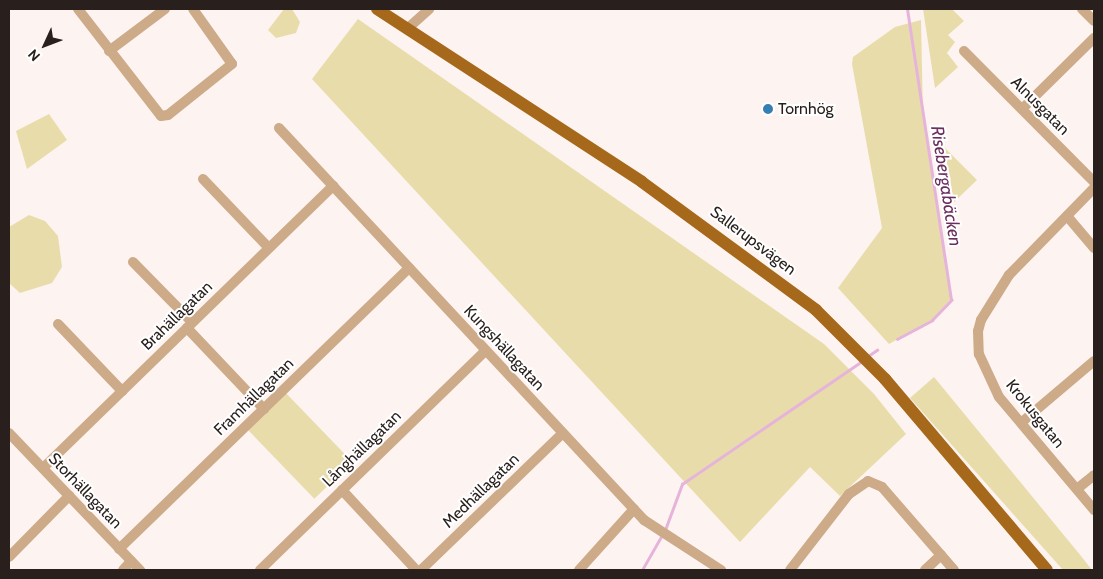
<!DOCTYPE html>
<html>
<head>
<meta charset="utf-8">
<style>
	body { margin:0 }
	#map { position:relative; width:1103px; height:579px; overflow:hidden; background:#fdf3f0; font-family:Cabin,sans-serif }
	div>[style] { position:absolute }
	.green>* { inset:0; background:#e8ddaa; transform-origin:0 0 }
	.stream>* { height:2.5px; margin:-1.25px; padding:0 1.25px; transform-origin:1.25px; border-radius:1.25px; background:#e6b4db }
	.minor>* { height:10px; margin:-5px; padding:0 5px; transform-origin:5px; border-radius:5px; background:#cdaa88 }
	.major>* { height:12px; margin:-6px; padding:0 6px; transform-origin:6px; border-radius:6px; background:#a6691c }
	.dots>* { width:14px; height:14px; translate:-50% -50%; box-sizing:border-box; border:2px solid #fff; border-radius:50% }
	span { translate:-50% -50%; white-space:nowrap; text-align:center; line-height:1.15; -webkit-text-stroke:4px #fff; paint-order:stroke }
	.street-label { font-size:16px; color:#29201d }
	.poi-label { font-size:16px; color:#29201d }
	.left { translate:0 -50%; text-align:left }
	.water-label { font-size:18px; color:#6a2f5f; font-style:italic }
	.frame { position:absolute; inset:0; border:10px solid #29201d; pointer-events:none }
	.north { position:absolute; left:20px; top:20px; width:50px; height:50px; -webkit-text-stroke:4px #fff; paint-order:stroke; rotate:227deg; font-size:14px; font-weight:700; line-height:20px; text-align:center; color:#29201d }
	.north::after { content:''; display:block; margin:auto; width:18px; height:22px; background:#29201d; clip-path:polygon(50% 0,100% 100%,50% 72%,0 100%) }
</style>
</head>
<body>
<div id="map">
	<div class="green">
		<i style="clip-path:polygon(284px 9px,292px 9px,300px 22px,296px 33px,276px 38px,268px 30px)"></i>
		<i style="clip-path:polygon(923px 9px,952px 9px,964px 21px,948px 35px,955px 42px,947px 53px,958px 67px,935px 88px)"></i>
		<i style="clip-path:polygon(358px 19px,824px 344px,874px 394px,906px 434px,840px 496px,810px 467px,740px 542px,312px 79px)"></i>
		<i style="clip-path:polygon(921px 20px,923px 116px,951px 300px,932px 320px,889px 344px,838px 288px,882px 228px,852px 64px,853px 57px,895px 27px)"></i>
		<i style="clip-path:polygon(49px 114px,67px 140px,27px 169px,16px 131px)"></i>
		<i style="clip-path:polygon(944px 147px,977px 180px,954px 202px)"></i>
		<i style="clip-path:polygon(29px 215px,45px 221px,58px 236px,62px 267px,52px 283px,20px 293px,9px 283px,9px 227px)"></i>
		<i style="clip-path:polygon(934px 377px,1081px 556px,1092px 570px,1063px 570px,910px 398px)"></i>
		<i style="left:283px;top:390px;width:100px;height:53px;rotate:46deg"></i>
	</div>
	<div class="stream">
		<i style="left:897px;top:339px;width:40px;rotate:-28deg"></i>
		<i style="left:932px;top:320px;width:28px;rotate:-46deg"></i>
		<i style="left:951px;top:300px;width:294px;rotate:-98.6deg"></i>
		<i style="left:868px;top:356px;width:11px;rotate:-34deg"></i>
		<i style="left:665px;top:530px;width:49px;rotate:-69.7deg"></i>
		<i style="left:682px;top:484px;width:218px;rotate:-34.3deg"></i>
		<i style="left:642px;top:570px;width:40px;rotate:-60.3deg"></i>
	</div>
	<div class="minor">
		<i style="left:78px;top:9px;width:135px;rotate:52.2deg"></i>
		<i style="left:161px;top:116px;width:7px;rotate:-8deg"></i>
		<i style="left:168px;top:115px;width:82px;rotate:-38.6deg"></i>
		<i style="left:232px;top:64px;width:67px;rotate:-125.3deg"></i>
		<i style="left:1082px;top:9px;width:17px;rotate:45deg"></i>
		<i style="left:407px;top:29px;width:30px;rotate:-42deg"></i>
		<i style="left:109px;top:51px;width:70px;rotate:-36.9deg"></i>
		<i style="left:964px;top:51px;width:185px;rotate:45.2deg"></i>
		<i style="left:1022px;top:109px;width:101px;rotate:-44.6deg"></i>
		<i style="left:279px;top:128px;width:536px;rotate:47.04deg"></i>
		<i style="left:644px;top:520px;width:92px;rotate:33deg"></i>
		<i style="left:203px;top:179px;width:95px;rotate:46.3deg"></i>
		<i style="left:1094px;top:188px;width:122px;rotate:134.3deg"></i>
		<i style="left:1009px;top:275px;width:53px;rotate:121.9deg"></i>
		<i style="left:981px;top:320px;width:11px;rotate:105deg"></i>
		<i style="left:978px;top:331px;width:23px;rotate:88deg"></i>
		<i style="left:979px;top:354px;width:47px;rotate:65.1deg"></i>
		<i style="left:999px;top:397px;width:148px;rotate:49.9deg"></i>
		<i style="left:1067px;top:216px;width:42px;rotate:49.8deg"></i>
		<i style="left:133px;top:262px;width:84px;rotate:45.5deg"></i>
		<i style="left:58px;top:324px;width:93px;rotate:46.3deg"></i>
		<i style="left:187px;top:328px;width:112px;rotate:46.5deg"></i>
		<i style="left:1022px;top:422px;width:94px;rotate:-40.3deg"></i>
		<i style="left:9px;top:433px;width:190px;rotate:46.3deg"></i>
		<i style="left:43px;top:468px;width:405px;rotate:-44.2deg"></i>
		<i style="left:1077px;top:489px;width:22px;rotate:-39deg"></i>
		<i style="left:342px;top:490px;width:109px;rotate:47.2deg"></i>
		<i style="left:119px;top:549px;width:404px;rotate:-44.1deg"></i>
		<i style="left:9px;top:557px;width:86px;rotate:-45.5deg"></i>
		<i style="left:123px;top:570px;width:12px;rotate:-48deg"></i>
		<i style="left:260px;top:570px;width:315px;rotate:-44.2deg"></i>
		<i style="left:421px;top:570px;width:197px;rotate:-44deg"></i>
		<i style="left:579px;top:570px;width:82px;rotate:-48deg"></i>
		<i style="left:790px;top:570px;width:96px;rotate:-52.2deg"></i>
		<i style="left:849px;top:494px;width:23px;rotate:-34deg"></i>
		<i style="left:868px;top:481px;width:15px;rotate:23deg"></i>
		<i style="left:882px;top:487px;width:110px;rotate:49.1deg"></i>
		<i style="left:925px;top:570px;width:22px;rotate:-43deg"></i>
	</div>
	<div class="major">
		<i style="left:377px;top:9px;width:316px;rotate:33.1deg"></i>
		<i style="left:642px;top:182px;width:216px;rotate:36.3deg"></i>
		<i style="left:816px;top:310px;width:98px;rotate:45deg"></i>
		<i style="left:885px;top:379px;width:250px;rotate:49.7deg"></i>
	</div>
	<div class="dots">
		<i style="left:768px;top:109px;background:#367fb3"></i>
	</div>
	<div class="street-label">
		<span style="left:1040px;top:106px;rotate:45deg">Alnusgatan</span>
		<span style="left:753px;top:241px;rotate:37deg">Sallerupsvägen</span>
		<span style="left:177px;top:316px;rotate:-44deg">Brahällagatan</span>
		<span style="left:504px;top:348px;rotate:47deg">Kungshällagatan</span>
		<span style="left:254px;top:397px;rotate:-44deg">Framhällagatan</span>
		<span style="left:1035px;top:414px;rotate:51deg">Krokusgatan</span>
		<span style="left:362px;top:449px;rotate:-44deg">Långhällagatan</span>
		<span style="left:85px;top:491px;rotate:46deg">Storhällagatan</span>
		<span style="left:481px;top:491px;rotate:-44deg">Medhällagatan</span>
	</div>
	<div class="poi-label">
		<span class="left" style="left:778px;top:109px">Tornhög</span>
	</div>
	<div class="water-label">
		<span style="left:946px;top:186px;rotate:81deg">Risebergabäcken</span>
	</div>
	<div class="frame"></div>
	<div class="north">N</div>
</div>
</body>
</html>
